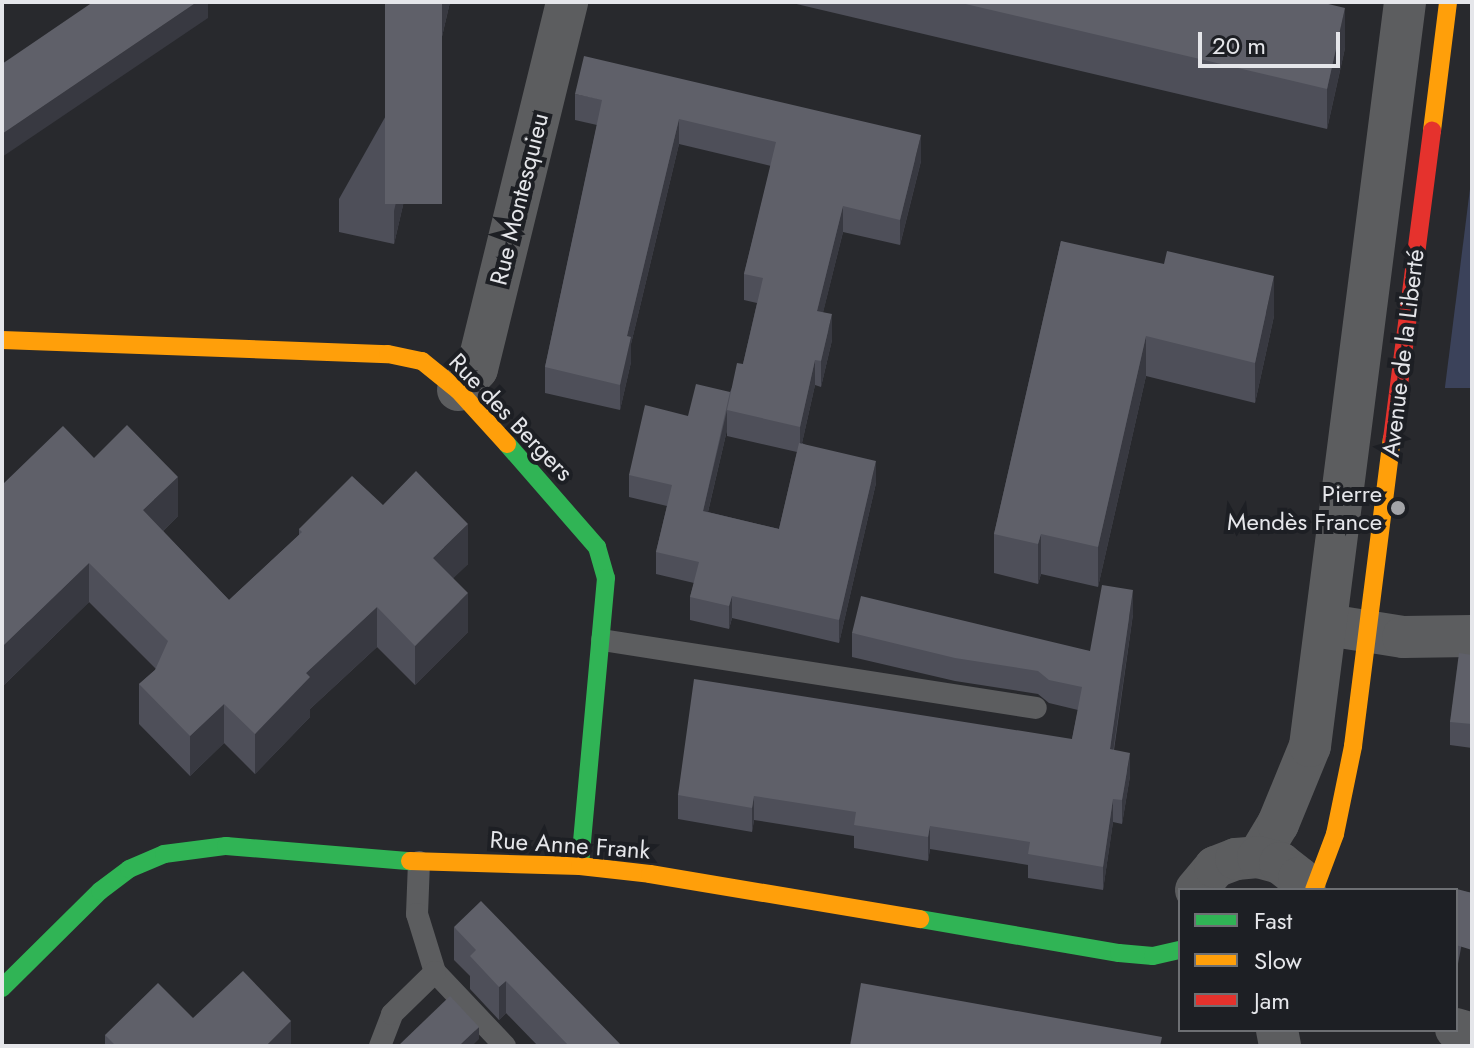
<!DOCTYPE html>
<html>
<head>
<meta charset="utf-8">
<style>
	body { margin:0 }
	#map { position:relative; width:1474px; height:1048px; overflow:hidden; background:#28292d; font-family:Jost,sans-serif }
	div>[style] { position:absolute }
	.green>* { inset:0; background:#3b425a }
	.lane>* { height:22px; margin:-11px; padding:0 11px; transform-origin:11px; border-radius:11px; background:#5c5d5f }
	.street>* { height:42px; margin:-21px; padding:0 21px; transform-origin:21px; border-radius:21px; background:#5c5d5f }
	.fast>* { height:18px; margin:-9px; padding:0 9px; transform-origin:9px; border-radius:9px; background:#30b455 }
	.slow>* { height:18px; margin:-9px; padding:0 9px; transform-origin:9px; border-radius:9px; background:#ff9f0a }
	.jam>* { height:18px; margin:-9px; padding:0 9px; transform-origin:9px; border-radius:9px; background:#e5322d }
	.wall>* { inset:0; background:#4e4f59; transform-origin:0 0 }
	.shaded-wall>* { inset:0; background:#383941 }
	.building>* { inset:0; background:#5f6069; transform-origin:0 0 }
	.dots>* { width:22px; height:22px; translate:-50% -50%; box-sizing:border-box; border:4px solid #1d1f24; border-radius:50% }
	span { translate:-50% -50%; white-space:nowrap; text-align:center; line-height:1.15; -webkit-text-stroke:8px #1d1f24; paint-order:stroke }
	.street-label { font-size:24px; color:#e5e6ea }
	.poi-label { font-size:24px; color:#e5e6ea }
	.right { translate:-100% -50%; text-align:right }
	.frame { position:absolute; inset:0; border:4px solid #e5e6ea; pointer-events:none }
	.legend { position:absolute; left:1178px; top:888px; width:280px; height:144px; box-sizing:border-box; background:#1d1f24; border:2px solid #6d6f73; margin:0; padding:10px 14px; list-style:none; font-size:24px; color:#e5e6ea }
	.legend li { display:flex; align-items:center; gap:16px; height:40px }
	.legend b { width:40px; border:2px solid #6d6f73 }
	.scale { position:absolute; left:1198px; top:32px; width:142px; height:36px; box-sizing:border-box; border:4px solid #e5e6ea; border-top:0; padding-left:10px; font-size:24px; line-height:28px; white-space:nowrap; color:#e5e6ea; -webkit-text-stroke:6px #1d1f24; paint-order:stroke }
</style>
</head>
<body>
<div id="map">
	<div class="green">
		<i style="clip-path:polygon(1472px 173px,1472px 388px,1445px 388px,1445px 387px)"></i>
	</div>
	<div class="lane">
		<i style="left:602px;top:640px;width:439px;rotate:8.9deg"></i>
		<i style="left:419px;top:862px;width:52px;rotate:92.2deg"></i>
		<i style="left:417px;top:914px;width:61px;rotate:72.8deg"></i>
		<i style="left:435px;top:972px;width:102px;rotate:46.6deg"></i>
		<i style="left:380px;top:1046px;width:34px;rotate:-69deg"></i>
		<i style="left:392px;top:1014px;width:60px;rotate:-44.3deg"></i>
	</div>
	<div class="street">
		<i style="left:458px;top:390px;width:28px;rotate:-48deg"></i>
		<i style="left:477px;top:369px;width:378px;rotate:-76.2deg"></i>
		<i style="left:1334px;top:626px;width:70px;rotate:9.1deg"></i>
		<i style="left:1403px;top:637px;width:69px;rotate:-0.8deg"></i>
		<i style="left:1258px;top:857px;width:39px;rotate:-59deg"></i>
		<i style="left:1278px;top:824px;width:84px;rotate:-67.7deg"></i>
		<i style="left:1310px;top:746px;width:750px;rotate:-82.72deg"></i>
		<i style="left:1196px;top:890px;width:30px;rotate:-50deg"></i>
		<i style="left:1215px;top:867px;width:22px;rotate:-21deg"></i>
		<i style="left:1236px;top:859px;width:22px;rotate:-5deg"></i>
		<i style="left:1258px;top:857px;width:23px;rotate:15deg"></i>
		<i style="left:1280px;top:863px;width:24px;rotate:38deg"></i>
		<i style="left:1299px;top:878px;width:13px;rotate:63deg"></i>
		<i style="left:1456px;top:1029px;width:17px;rotate:17deg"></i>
		<i style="left:1277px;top:1030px;width:16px;rotate:79deg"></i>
	</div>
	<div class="fast">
		<i style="left:507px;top:444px;width:137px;rotate:48.9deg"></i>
		<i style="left:597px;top:547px;width:32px;rotate:74deg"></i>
		<i style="left:606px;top:578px;width:289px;rotate:95.2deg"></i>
		<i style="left:920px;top:919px;width:202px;rotate:9.7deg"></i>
		<i style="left:1119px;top:953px;width:34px;rotate:5deg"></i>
		<i style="left:1153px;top:956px;width:28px;rotate:-13deg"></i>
		<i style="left:2px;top:988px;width:138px;rotate:-44.7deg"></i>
		<i style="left:100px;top:891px;width:36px;rotate:-37deg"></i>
		<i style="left:129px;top:869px;width:38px;rotate:-23deg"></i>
		<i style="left:164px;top:854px;width:63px;rotate:-7.4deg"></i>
		<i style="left:226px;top:846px;width:185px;rotate:4.7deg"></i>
	</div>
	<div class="slow">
		<i style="left:1432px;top:131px;width:130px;rotate:-82.9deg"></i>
		<i style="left:2px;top:340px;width:386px;rotate:2.1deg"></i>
		<i style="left:388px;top:354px;width:35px;rotate:12deg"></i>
		<i style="left:422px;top:361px;width:46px;rotate:38.9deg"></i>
		<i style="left:458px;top:390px;width:73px;rotate:47.8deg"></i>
		<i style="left:410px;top:861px;width:170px;rotate:1.7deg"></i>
		<i style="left:580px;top:866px;width:70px;rotate:6.5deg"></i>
		<i style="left:650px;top:874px;width:274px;rotate:9.5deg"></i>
		<i style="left:1314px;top:890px;width:60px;rotate:-69.4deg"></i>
		<i style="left:1335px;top:834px;width:90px;rotate:-78.4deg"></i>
		<i style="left:1353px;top:746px;width:309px;rotate:-82.8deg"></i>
	</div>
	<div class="jam">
		<i style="left:1392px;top:439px;width:311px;rotate:-82.6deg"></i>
	</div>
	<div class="wall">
		<i style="clip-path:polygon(450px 2px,394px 244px,339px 232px,339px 199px)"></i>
		<i style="clip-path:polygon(788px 2px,1320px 2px,1345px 48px,1327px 129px)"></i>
		<i style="clip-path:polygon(evenodd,575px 94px,921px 161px,900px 245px,843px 232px,823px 312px,832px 340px,821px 387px,815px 385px,802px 443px,876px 483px,839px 643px,732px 618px,729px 629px,690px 620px,690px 597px,694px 583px,656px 574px,656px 552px,667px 506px,629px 497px,629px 475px,688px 416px,730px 392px,743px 364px,757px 303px,744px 300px,744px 274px,771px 166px,679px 144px,631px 344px,631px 362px,620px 410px,545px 393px,545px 367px,597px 125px,575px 120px,575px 94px,727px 430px,727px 436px,797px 452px,779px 529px,708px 512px,727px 430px)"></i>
		<i style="clip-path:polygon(1061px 241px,1274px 316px,1255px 403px,1146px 376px,1098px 587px,1041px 574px,1038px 584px,994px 573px,994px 534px)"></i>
		<i style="clip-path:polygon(94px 458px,178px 516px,163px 531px,229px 600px,299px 535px,299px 529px,383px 505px,468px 564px,453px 578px,468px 632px,415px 685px,377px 647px,310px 709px,310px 717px,255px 774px,224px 743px,190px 776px,139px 724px,139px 684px,156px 669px,89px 602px,2px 687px)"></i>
		<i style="clip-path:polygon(1133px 614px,1114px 750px,1130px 776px,1122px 824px,1113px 822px,1103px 890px,1028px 878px,1028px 865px,930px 849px,928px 861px,854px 848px,854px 836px,754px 820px,752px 832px,678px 819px,678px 795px,1072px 739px,1078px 710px,1049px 703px,1038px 694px,955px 681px,852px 657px,852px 633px,1090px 651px)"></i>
		<i style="clip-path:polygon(1472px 655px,1472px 748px,1450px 745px,1450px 722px)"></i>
		<i style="left:1456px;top:890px;width:16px;height:88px;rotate:11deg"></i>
		<i style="clip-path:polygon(454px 927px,622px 1046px,538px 1046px,506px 1013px,499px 1020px,470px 989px,470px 976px,454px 960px)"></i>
		<i style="clip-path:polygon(105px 1035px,291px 1046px,105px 1046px)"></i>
	</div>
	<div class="shaded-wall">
		<i style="clip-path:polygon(197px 2px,208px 2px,208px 18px,2px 157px,2px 134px)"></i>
		<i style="clip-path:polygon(442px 2px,450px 2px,394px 244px,394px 211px)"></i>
		<i style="clip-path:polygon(1345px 8px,1345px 48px,1327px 129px,1327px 89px)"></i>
		<i style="clip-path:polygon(679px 119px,679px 144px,631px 344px,631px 362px,620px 410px,620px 385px,627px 336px)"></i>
		<i style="clip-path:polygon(921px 135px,921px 161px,900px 245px,900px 220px)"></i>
		<i style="clip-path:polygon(843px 206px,843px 232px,817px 337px,817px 311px)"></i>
		<i style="clip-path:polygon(1274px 276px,1274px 316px,1255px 403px,1255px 363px)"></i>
		<i style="clip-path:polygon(832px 314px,832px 340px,821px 387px,821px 361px)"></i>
		<i style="clip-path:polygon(1146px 336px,1146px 376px,1098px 587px,1098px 547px)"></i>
		<i style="clip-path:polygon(815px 360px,815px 385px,800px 452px,800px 427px)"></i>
		<i style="clip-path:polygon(727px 410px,727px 430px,703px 533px,703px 511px)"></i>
		<i style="clip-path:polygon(876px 461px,876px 483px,839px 643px,839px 620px)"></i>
		<i style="clip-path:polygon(178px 477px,178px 516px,143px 550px,143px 510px)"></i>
		<i style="clip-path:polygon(468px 524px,468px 564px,433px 598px,433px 558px)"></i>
		<i style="clip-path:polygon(1041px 534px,1041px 574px,1038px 584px,1038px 544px)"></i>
		<i style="clip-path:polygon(89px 563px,89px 602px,2px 687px,2px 647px)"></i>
		<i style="clip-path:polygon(1133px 590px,1133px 614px,1110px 773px,1110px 749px)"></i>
		<i style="clip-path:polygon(468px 593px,468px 632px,415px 685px,415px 646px)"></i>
		<i style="clip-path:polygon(732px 596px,732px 618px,729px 629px,729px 606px)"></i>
		<i style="clip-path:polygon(377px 607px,377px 647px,310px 709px,310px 717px,255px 774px,255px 734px,306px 673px)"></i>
		<i style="clip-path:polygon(224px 704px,224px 743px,190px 776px,190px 736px)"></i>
		<i style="clip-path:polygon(1130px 753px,1130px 776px,1122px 824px,1122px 800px)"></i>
		<i style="clip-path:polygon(754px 796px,754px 820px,752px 832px,752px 808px)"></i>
		<i style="clip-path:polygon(1113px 799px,1113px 822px,1103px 890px,1103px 867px)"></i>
		<i style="clip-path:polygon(930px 826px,930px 849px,928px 861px,928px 837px)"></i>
		<i style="clip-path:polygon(506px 981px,506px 1013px,499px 1020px,499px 987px)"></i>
		<i style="clip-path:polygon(291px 1021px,291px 1046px,266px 1046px)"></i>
		<i style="clip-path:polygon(479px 1027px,479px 1039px,472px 1046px,459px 1046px)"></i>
	</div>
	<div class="building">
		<i style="clip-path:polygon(93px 2px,197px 2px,2px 134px,2px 64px)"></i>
		<i style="left:385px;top:2px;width:57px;height:202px"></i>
		<i style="clip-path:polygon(957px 2px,1320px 2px,1345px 8px,1327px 89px)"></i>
		<i style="clip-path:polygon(584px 56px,921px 135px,900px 220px,843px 206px,817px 311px,832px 314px,821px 361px,815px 360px,800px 427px,727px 410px,737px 363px,743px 364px,763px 278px,744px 274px,776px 142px,679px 119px,627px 336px,631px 337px,620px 385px,545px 367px,602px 100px,575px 94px)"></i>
		<i style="clip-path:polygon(1061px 241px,1164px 264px,1167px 251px,1274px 276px,1255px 363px,1146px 336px,1098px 547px,1041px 534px,1038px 544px,994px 534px)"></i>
		<i style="clip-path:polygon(696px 384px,730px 392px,703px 511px,779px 529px,799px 443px,876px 461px,839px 620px,732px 596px,729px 606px,690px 597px,699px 562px,656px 552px,672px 485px,629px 475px,645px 405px,688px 416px)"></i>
		<i style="clip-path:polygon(127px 425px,178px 477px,143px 510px,229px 600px,302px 532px,299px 529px,352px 476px,383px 505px,416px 471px,468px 524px,433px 558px,468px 593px,415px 646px,377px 607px,306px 673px,310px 677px,255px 734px,224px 704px,190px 736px,139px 684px,155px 670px,168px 641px,89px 563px,2px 647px,2px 485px,63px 426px,94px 458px)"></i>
		<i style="clip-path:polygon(1102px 585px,1133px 590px,1110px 749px,1130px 753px,1122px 800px,1113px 799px,1103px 867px,1028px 854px,1030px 842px,930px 826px,928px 837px,854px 825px,856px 812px,754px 796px,752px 808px,678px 795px,694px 679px,1072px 739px,1082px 687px,1049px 680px,1038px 671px,955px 658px,852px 633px,861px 596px,1090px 651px)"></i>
		<i style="clip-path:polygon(1459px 653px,1472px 655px,1472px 724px,1450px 722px)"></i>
		<i style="clip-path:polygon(1453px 888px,1472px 893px,1472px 950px,1456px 945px,1456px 890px,1452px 890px)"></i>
		<i style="clip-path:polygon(481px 901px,622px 1046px,569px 1046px,506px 981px,499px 987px,470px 956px,476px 950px,454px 927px)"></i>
		<i style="clip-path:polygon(243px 971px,291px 1021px,266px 1046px,116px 1046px,105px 1035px,158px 983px,193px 1018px)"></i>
		<i style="clip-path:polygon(861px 983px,1162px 1037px,1160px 1046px,850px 1046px)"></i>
		<i style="clip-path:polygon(450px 996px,479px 1027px,459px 1046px,398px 1046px)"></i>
	</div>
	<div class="dots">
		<i style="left:1398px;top:508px;background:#a3a4a8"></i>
	</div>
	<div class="street-label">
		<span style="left:519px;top:199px;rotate:-76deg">Rue Montesquieu</span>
		<span style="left:1403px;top:353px;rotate:-83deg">Avenue de la Liberté</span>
		<span style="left:511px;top:417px;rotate:46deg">Rue des Bergers</span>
		<span style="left:570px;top:845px;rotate:4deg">Rue Anne Frank</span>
	</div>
	<div class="poi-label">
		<span class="right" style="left:1382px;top:508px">Pierre<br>Mendès France</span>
	</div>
	<div class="frame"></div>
	<ul class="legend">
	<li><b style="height:10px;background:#30b455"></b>Fast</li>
	<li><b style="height:10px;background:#ff9f0a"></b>Slow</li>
	<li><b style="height:10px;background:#e5322d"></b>Jam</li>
	</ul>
	<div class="scale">20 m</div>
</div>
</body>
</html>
